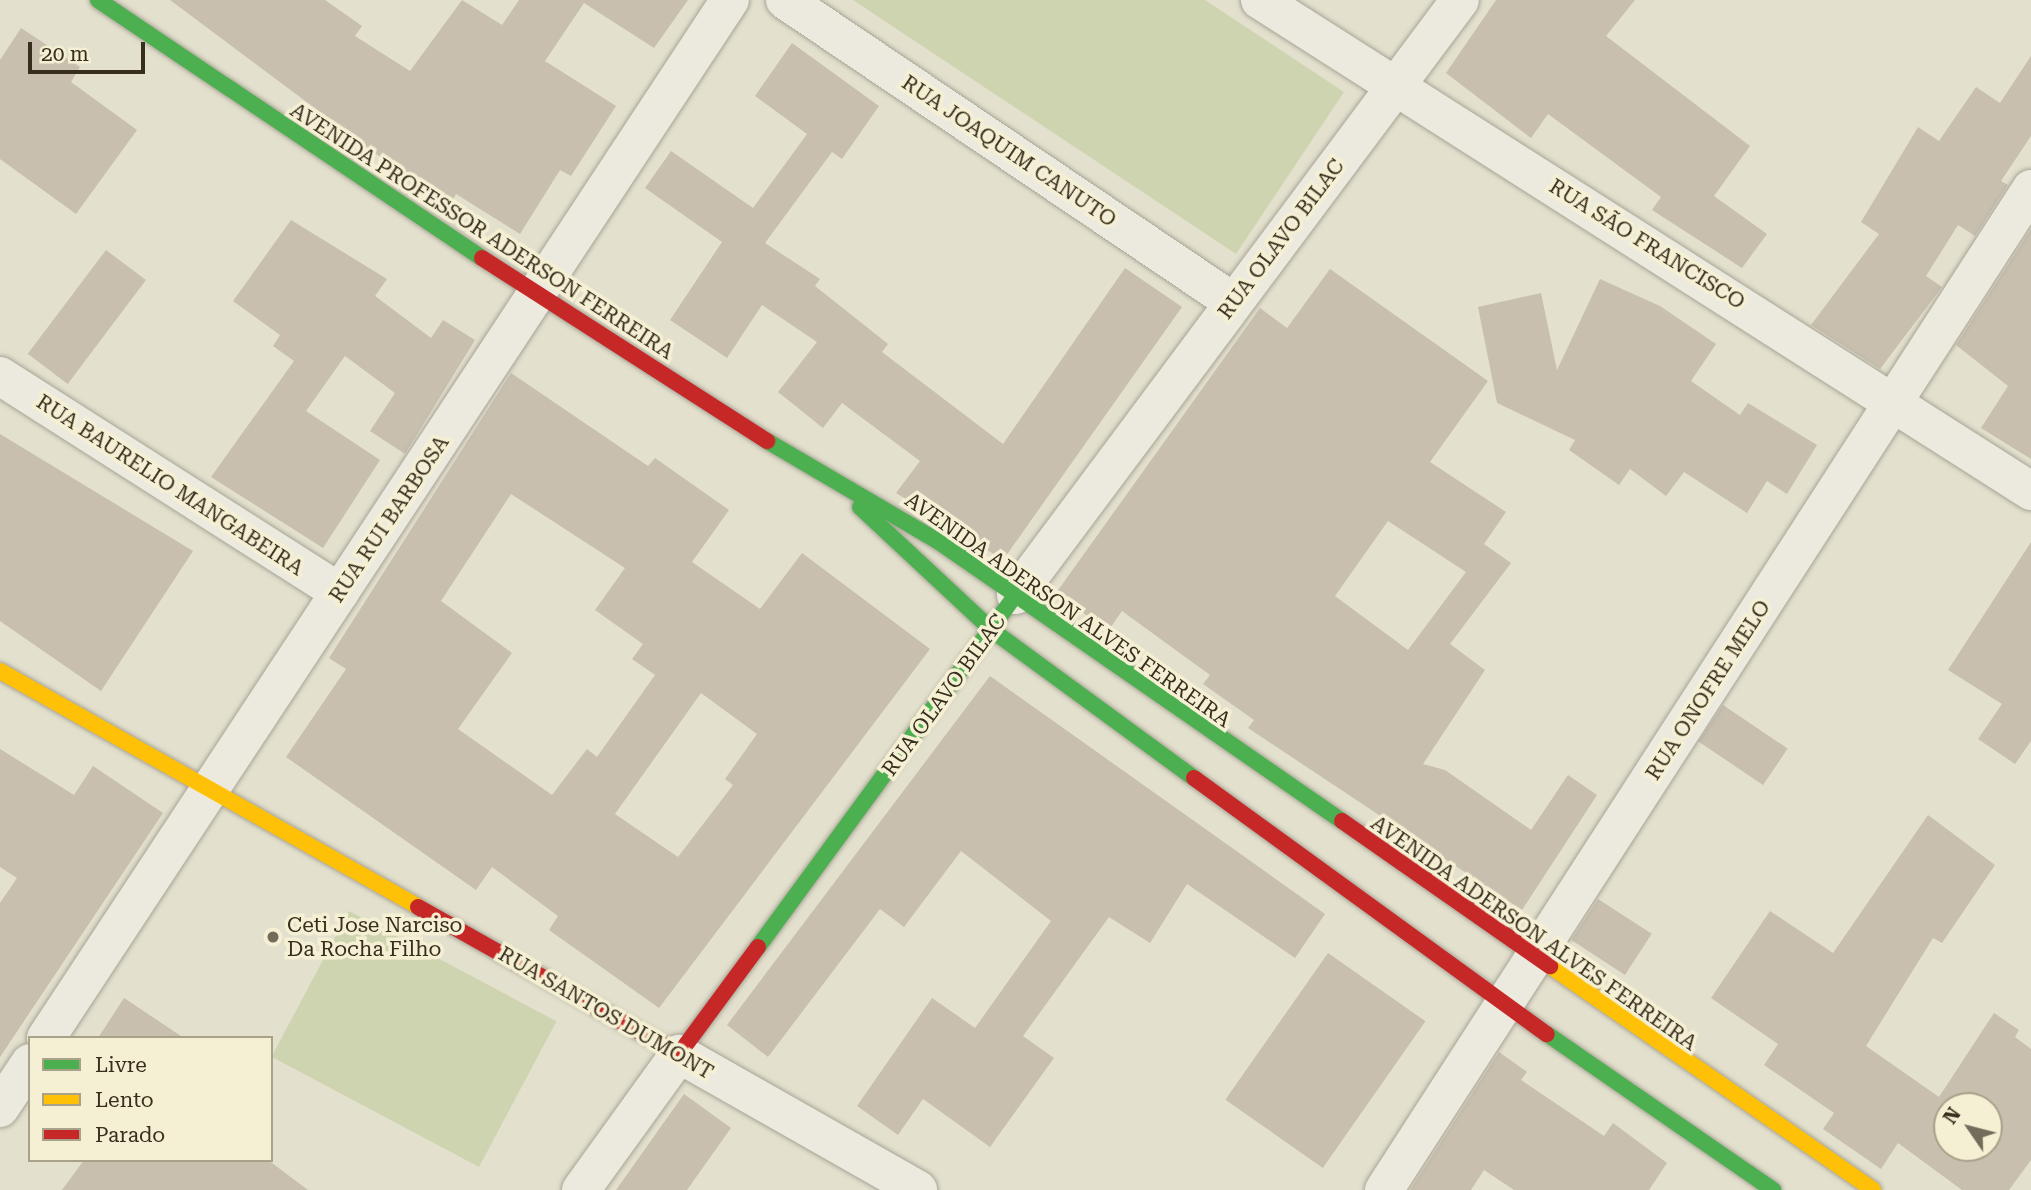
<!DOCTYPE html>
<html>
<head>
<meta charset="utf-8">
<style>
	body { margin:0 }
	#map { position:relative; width:2031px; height:1190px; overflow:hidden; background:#e3e0cd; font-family:"Roboto Serif",serif }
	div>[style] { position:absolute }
	.green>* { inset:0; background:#cfd4b0; transform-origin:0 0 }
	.building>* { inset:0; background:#c8bfae; transform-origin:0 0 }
	.roads { filter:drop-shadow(0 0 2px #a8a496) drop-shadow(0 0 2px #a8a496) }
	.street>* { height:38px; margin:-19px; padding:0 19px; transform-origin:19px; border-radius:19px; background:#eceadf }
	.fast>* { height:16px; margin:-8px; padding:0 8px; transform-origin:8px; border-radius:8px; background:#4caf50 }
	.slow>* { height:16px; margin:-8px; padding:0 8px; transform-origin:8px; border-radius:8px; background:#ffc107 }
	.jam>* { height:16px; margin:-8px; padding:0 8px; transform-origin:8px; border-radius:8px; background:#c62828 }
	.dots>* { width:19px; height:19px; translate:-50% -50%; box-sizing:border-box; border:4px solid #f5f0d3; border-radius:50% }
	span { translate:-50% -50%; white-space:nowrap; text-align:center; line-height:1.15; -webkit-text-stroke:7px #f5f0d3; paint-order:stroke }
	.street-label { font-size:21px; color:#372e1e }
	.poi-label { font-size:21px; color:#372e1e }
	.left { translate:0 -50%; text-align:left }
	.legend { position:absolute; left:28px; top:1036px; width:245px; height:126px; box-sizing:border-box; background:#f5f0d3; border:2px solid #a9a28b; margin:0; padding:9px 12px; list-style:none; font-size:21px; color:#372e1e }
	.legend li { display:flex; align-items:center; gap:14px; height:35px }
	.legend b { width:35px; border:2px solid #a9a28b }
	.north { position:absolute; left:1933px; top:1092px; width:70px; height:70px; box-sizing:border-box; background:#f5f0d3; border:2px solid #a9a28b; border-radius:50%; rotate:305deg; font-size:19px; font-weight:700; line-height:28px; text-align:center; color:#372e1e }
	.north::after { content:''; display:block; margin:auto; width:24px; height:32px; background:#736c5b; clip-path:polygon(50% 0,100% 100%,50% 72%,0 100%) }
	.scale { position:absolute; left:28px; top:42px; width:117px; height:32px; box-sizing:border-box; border:4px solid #372e1e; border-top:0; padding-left:9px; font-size:21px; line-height:24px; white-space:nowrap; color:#372e1e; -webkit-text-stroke:5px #f5f0d3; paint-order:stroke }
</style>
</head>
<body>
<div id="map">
	<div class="green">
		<i style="clip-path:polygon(853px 0,1205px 0,1344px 92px,1236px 254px)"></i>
		<i style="left:349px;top:911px;width:235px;height:165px;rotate:28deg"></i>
	</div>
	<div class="building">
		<i style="clip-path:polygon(170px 0,325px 0,362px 26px,355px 36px,410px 71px,462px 0,502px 25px,519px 0,688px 0,654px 48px,584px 3px,545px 61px,616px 106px,571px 176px,560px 170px,520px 234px,456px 194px,451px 204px,403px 174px)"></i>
		<i style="clip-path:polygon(1496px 0,1635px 0,1606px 36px,1750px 146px,1714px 196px,1767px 234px,1742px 268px,1652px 210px,1661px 197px,1548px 114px,1531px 138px,1446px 73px)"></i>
		<i style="clip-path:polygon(21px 28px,80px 67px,71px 82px,137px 130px,76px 214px,0 159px,0 60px)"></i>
		<i style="clip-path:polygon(792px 43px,879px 106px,842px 159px,832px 152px,765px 243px,820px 279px,815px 286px,888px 344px,882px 352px,1003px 444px,1125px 268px,1182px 307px,1003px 560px,896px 493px,920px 461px,842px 403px,823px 428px,778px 392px,817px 342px,762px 305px,727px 358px,670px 320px,722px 242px,645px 188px,671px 151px,753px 208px,807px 134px,755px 96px)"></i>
		<i style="clip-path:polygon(2031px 56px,2031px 136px,2001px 181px,2008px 185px,1975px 236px,1958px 225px,1926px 276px,1942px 287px,1880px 369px,1811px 325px,1879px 234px,1861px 222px,1918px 127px,1939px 141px,1976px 87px,2000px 103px)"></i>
		<i style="clip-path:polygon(291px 220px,387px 279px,375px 296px,431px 338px,443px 320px,475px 340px,405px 454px,370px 431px,395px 393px,345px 356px,306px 411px,380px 460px,323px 548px,211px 477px,294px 361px,273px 346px,280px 335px,233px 301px)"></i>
		<i style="clip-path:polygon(2031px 229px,2031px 459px,1981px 428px,2008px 386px,1956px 345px)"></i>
		<i style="left:106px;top:250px;width:50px;height:130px;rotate:37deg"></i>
		<i style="clip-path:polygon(evenodd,1330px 269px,1488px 381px,1430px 462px,1506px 512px,1484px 544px,1511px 563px,1450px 644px,1485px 670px,1423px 764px,1445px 770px,1531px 830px,1568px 775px,1597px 795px,1522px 910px,1248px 728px,1254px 720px,1203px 684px,1210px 675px,1122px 611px,1108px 631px,1056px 593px,1260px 308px,1287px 328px,1330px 269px,1388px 521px,1466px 572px,1408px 650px,1335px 596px,1388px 521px)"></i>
		<i style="clip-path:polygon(1600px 279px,1660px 306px,1716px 344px,1691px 381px,1740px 415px,1748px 403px,1817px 445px,1787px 494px,1767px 481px,1747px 513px,1684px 472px,1666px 496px,1630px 469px,1619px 485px,1569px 450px,1575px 440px,1497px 403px,1478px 307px,1541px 293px,1557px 370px)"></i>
		<i style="clip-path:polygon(evenodd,511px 373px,648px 466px,655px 458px,729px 510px,692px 562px,760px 609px,802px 553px,930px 649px,659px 1008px,549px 930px,558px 916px,492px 867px,476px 890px,286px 757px,346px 669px,329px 658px,511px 373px,511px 494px,625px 568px,595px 610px,643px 644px,632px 659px,655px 675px,597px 757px,587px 749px,552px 795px,458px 729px,512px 653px,441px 601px,511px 494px,511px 373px,701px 693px,757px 734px,725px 779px,733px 785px,678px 857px,615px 814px,701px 693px)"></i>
		<i style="clip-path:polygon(0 434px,193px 551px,101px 691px,0 621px)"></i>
		<i style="clip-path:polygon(2031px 542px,2031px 741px,2015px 764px,1978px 739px,2002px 704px,1948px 670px)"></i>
		<i style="clip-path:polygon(990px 676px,1325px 914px,1295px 958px,1187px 884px,1150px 943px,1109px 917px,1023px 1036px,1054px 1058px,990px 1147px,923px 1099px,898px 1135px,857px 1106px,932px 998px,975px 1028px,1051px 921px,961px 851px,904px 927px,880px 909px,768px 1057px,727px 1025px)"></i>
		<i style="left:1723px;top:705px;width:78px;height:44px;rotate:34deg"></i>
		<i style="clip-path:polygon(0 749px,74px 795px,93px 766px,163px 813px,0 1057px,0 903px,17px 878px,0 867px)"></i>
		<i style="clip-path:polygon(evenodd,1928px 815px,1995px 865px,1942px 943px,1933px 938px,1866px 1046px,1939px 1097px,1994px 1013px,2019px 1030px,2015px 1037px,2031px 1049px,2031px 1160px,2009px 1190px,1962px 1190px,1898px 1143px,1881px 1169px,1823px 1129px,1834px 1113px,1764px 1065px,1778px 1044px,1711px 998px,1770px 911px,1833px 953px,1928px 815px,1947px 1106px,1989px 1106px,1989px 1148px,1947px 1148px,1947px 1106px)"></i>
		<i style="left:1598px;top:899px;width:64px;height:49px;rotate:33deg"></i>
		<i style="left:1328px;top:953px;width:119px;height:179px;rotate:35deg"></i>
		<i style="clip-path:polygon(124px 998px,184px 1038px,98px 1038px)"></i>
		<i style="clip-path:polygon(1499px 1052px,1527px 1072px,1521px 1080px,1604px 1136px,1613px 1123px,1667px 1163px,1649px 1190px,1514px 1190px,1484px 1170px,1471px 1190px,1410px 1190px)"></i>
		<i style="clip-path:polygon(684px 1094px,731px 1128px,687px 1190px,616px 1190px)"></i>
		<i style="clip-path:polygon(84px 1160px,268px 1160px,308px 1190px,62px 1190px)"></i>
	</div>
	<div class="roads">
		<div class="street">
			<i style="left:785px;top:0;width:540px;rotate:33.98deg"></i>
			<i style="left:1260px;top:0;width:914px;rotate:32.49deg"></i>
			<i style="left:0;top:376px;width:403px;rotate:32.5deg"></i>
			<i style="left:1016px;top:595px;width:742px;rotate:-53.27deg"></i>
			<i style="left:46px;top:1038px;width:1243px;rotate:-56.62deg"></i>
			<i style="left:0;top:1108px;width:54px;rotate:-56.3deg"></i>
			<i style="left:581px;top:1190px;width:168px;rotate:-54.2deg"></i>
			<i style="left:679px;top:1054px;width:275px;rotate:29.6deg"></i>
			<i style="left:1384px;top:1190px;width:1192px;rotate:-57.12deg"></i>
		</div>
		<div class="fast">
			<i style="left:98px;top:0;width:463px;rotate:33.9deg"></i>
			<i style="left:767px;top:441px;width:199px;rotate:30.4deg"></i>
			<i style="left:939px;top:542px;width:490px;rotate:34.7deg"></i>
			<i style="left:860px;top:507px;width:182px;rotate:43deg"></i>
			<i style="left:993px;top:631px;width:249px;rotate:36.2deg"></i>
			<i style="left:758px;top:947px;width:436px;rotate:-53.8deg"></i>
			<i style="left:1547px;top:1034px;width:275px;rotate:34.6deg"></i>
		</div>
		<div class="slow">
			<i style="left:0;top:671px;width:480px;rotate:29.4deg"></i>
			<i style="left:1550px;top:966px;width:393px;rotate:34.7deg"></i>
		</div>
		<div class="jam">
			<i style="left:482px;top:258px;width:339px;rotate:32.7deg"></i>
			<i style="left:1194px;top:778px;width:436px;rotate:36deg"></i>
			<i style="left:1342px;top:821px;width:254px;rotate:34.9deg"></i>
			<i style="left:418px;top:907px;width:300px;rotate:29.4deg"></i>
			<i style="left:679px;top:1054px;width:133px;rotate:-53.6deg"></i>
		</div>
	</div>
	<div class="dots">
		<i style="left:273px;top:937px;background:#736c5b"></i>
	</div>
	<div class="street-label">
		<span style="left:1009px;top:151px;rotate:34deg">RUA JOAQUIM CANUTO</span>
		<span style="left:482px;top:231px;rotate:33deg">AVENIDA PROFESSOR ADERSON FERREIRA</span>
		<span style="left:1281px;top:239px;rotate:-53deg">RUA OLAVO BILAC</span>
		<span style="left:1647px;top:244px;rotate:32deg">RUA SÃO FRANCISCO</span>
		<span style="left:170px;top:485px;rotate:33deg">RUA BAURELIO MANGABEIRA</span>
		<span style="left:389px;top:519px;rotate:-56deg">RUA RUI BARBOSA</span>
		<span style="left:1068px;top:610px;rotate:35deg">AVENIDA ADERSON ALVES FERREIRA</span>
		<span style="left:1708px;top:690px;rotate:-57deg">RUA ONOFRE MELO</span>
		<span style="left:944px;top:695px;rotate:-54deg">RUA OLAVO BILAC</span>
		<span style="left:1534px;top:933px;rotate:35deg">AVENIDA ADERSON ALVES FERREIRA</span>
		<span style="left:606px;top:1013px;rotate:30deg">RUA SANTOS DUMONT</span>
	</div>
	<div class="poi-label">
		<span class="left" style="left:287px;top:937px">Ceti Jose Narciso<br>Da Rocha Filho</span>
	</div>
	<ul class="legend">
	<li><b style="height:9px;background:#4caf50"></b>Livre</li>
	<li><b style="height:9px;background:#ffc107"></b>Lento</li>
	<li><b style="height:9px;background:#c62828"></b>Parado</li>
	</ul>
	<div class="north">N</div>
	<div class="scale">20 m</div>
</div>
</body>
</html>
